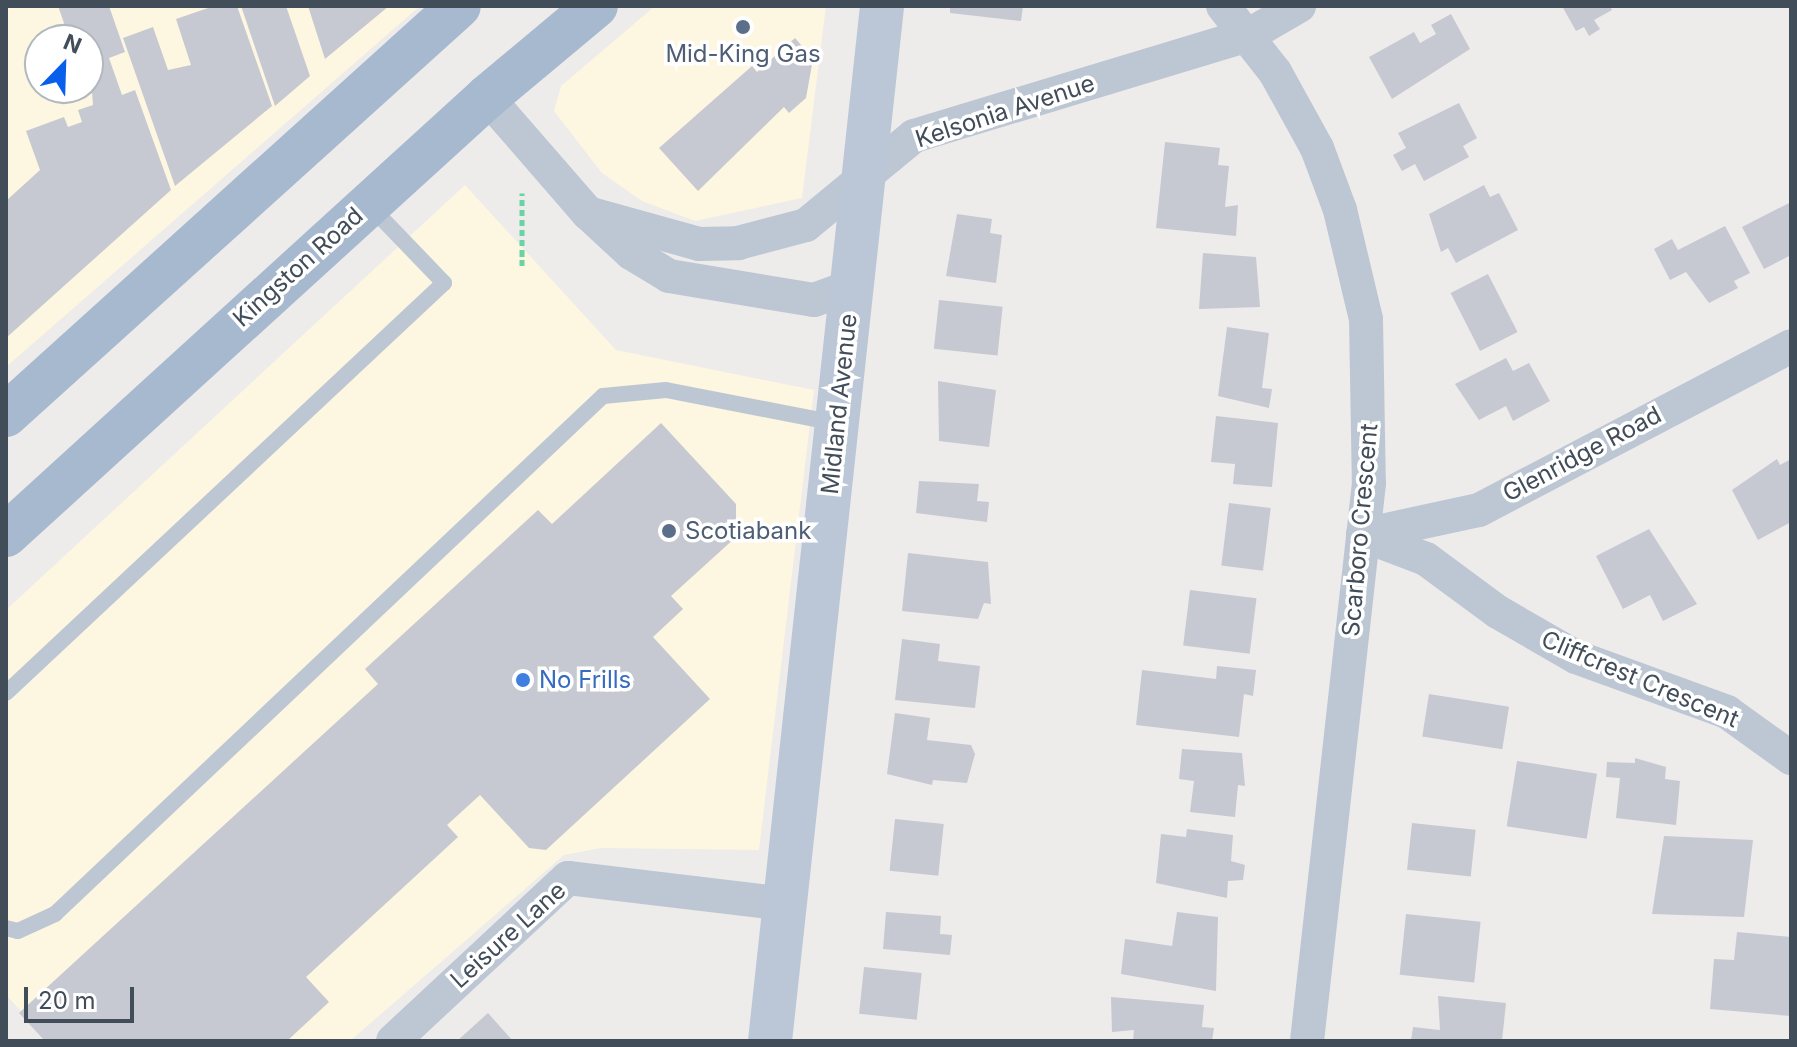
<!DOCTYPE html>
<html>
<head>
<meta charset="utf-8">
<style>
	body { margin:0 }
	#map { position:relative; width:1797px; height:1047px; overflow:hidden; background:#eeebeb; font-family:Inter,sans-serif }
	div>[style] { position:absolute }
	.commercial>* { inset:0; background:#fdf6e0 }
	.building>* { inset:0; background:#c6c9d2; transform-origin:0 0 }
	.path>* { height:5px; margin-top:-2.5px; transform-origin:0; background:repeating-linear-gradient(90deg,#68d3a4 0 6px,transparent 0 10px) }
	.lane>* { height:16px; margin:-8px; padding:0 8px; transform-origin:8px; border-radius:8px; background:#bcc7d3 }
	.street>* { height:34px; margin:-17px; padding:0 17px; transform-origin:17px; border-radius:17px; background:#bcc7d3 }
	.secondary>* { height:44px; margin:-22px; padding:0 22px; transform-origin:22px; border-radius:22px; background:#bbc7d7 }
	.primary>* { height:44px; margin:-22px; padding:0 22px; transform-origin:22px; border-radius:22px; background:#a7b9ce }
	.dots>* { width:22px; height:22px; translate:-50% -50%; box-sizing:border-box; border:4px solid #fff; border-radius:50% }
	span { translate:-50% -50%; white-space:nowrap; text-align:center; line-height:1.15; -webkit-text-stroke:7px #fff; paint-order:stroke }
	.service-label { font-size:24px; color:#4e5e75 }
	.left { translate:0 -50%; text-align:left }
	.street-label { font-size:24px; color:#424d5a }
	.shop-label { font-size:24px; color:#366cbe }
	.frame { position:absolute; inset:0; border:8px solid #424d5a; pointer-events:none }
	.north { position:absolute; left:24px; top:24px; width:80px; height:80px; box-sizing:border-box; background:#fff; border:2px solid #b3b8bd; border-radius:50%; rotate:23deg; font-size:22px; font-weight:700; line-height:32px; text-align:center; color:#424d5a }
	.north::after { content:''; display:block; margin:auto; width:28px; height:36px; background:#075fec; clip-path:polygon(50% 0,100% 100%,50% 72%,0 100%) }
	.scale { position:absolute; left:24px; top:987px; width:110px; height:36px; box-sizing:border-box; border:4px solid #424d5a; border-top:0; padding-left:10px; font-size:24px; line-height:28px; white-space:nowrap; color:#424d5a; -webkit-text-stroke:6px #fff; paint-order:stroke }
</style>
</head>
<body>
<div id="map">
	<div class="commercial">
		<i style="clip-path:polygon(evenodd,6px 6px,420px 6px,6px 367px,6px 6px,40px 40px,88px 40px,88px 88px,40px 88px,40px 40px)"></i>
		<i style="clip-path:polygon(655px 6px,826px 6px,802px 198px,695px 221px,642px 201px,602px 173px,554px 111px,561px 86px)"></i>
		<i style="clip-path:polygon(465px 185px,616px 350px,814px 390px,759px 850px,601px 848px,564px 855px,350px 1041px,49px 1041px,6px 995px,6px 610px)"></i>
	</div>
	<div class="building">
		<i style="clip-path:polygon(58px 6px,109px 6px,125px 52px,109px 58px,122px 95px,135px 90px,171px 190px,6px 338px,6px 201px,40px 170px,26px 131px,64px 117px,68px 127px,82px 122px,78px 110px,93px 105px,88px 40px,70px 40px)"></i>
		<i style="clip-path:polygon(214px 6px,237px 6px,272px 106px,175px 186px,123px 38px,153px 27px,168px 70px,191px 65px,176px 19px)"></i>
		<i style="clip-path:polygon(241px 6px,286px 6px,310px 76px,275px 106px)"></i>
		<i style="clip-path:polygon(308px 6px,389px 6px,325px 59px)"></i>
		<i style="clip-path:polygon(950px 6px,1023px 6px,1021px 21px,950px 13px)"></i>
		<i style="clip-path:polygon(1562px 6px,1610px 6px,1612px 10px,1594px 20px,1600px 29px,1589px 36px,1584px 27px,1576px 31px)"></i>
		<i style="clip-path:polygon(1451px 14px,1470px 49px,1392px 99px,1369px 57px,1414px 32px,1420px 43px,1436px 34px,1431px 25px)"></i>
		<i style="clip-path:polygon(795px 38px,813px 59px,806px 98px,789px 113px,784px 107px,698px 191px,659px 148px,752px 66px,757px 72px)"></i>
		<i style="clip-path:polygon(1459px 103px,1477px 138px,1463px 146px,1469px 157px,1424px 181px,1415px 164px,1402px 171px,1393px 155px,1406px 148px,1398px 133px)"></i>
		<i style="clip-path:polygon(1165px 142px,1220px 148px,1218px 165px,1229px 166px,1225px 207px,1238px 205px,1236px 236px,1156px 228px)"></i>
		<i style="clip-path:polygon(1484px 185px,1490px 197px,1499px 193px,1518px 230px,1456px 263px,1448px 248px,1441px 252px,1429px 214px)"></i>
		<i style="clip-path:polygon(1791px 202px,1791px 255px,1764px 269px,1742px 227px)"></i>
		<i style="clip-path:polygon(957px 214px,992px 219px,990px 233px,1002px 235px,996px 283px,946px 276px)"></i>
		<i style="clip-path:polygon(1725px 226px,1750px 273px,1734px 281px,1738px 288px,1709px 303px,1686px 272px,1670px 280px,1654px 249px,1672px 239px,1678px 250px)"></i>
		<i style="clip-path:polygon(1203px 253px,1256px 257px,1260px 307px,1199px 309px)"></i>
		<i style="left:1488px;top:274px;width:65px;height:42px;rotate:63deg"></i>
		<i style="left:939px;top:300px;width:64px;height:49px;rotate:6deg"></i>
		<i style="clip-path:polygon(1227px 327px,1269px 333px,1262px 388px,1272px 389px,1269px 408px,1218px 396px)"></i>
		<i style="clip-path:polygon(1506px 358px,1513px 371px,1529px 363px,1550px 401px,1513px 421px,1506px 406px,1479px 420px,1455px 384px)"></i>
		<i style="clip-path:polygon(938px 381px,996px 390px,989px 447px,939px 441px)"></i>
		<i style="clip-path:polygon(1216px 416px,1278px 423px,1272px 487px,1233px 484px,1235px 464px,1211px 462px)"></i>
		<i style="clip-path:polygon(661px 423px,736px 504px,736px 537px,671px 596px,683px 609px,653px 637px,710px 699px,546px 850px,529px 848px,480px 795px,447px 825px,458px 837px,306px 977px,329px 1002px,287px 1041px,45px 1041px,19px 1013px,378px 684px,365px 669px,538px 510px,552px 524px)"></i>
		<i style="clip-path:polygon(1777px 459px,1780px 465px,1791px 459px,1791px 522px,1758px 540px,1732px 490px)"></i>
		<i style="clip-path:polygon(919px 481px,979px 484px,977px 501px,989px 502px,987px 522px,916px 513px)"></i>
		<i style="left:1229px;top:503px;width:42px;height:63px;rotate:7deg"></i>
		<i style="clip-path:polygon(1649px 529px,1697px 604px,1663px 621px,1650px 595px,1623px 609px,1596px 556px)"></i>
		<i style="clip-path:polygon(908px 553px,988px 562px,991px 604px,984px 603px,978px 619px,902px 611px)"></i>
		<i style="left:1190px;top:590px;width:67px;height:56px;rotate:7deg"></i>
		<i style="clip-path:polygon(902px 639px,940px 644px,938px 661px,980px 666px,975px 708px,895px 700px)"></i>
		<i style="clip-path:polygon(1217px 666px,1256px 670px,1253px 696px,1244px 694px,1239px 737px,1136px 725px,1142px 670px,1216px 679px)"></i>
		<i style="left:1429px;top:694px;width:81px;height:43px;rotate:9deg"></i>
		<i style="clip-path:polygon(895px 713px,930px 718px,927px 740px,971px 745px,975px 754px,967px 783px,933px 780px,932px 785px,887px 774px)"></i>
		<i style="clip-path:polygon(1182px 749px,1242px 753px,1245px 786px,1238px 785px,1235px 817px,1190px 812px,1194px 781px,1179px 779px)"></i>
		<i style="clip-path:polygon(1635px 758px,1666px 767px,1665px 779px,1680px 781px,1676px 825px,1616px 818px,1620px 778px,1606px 777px,1607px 762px,1635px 763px)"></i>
		<i style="left:1517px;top:761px;width:81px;height:66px;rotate:9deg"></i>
		<i style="left:895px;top:819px;width:49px;height:52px;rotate:6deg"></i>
		<i style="left:1412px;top:823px;width:64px;height:47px;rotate:6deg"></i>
		<i style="clip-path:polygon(1187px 829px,1233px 835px,1231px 861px,1245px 865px,1243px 880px,1228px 881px,1227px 898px,1156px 883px,1161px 834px,1186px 837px)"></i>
		<i style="clip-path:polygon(1664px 836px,1753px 840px,1744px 917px,1652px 914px)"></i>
		<i style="clip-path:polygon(886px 912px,941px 916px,940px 934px,952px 935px,950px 955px,883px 949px)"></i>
		<i style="clip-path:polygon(1177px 912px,1218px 917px,1216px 991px,1121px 974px,1125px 939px,1172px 946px)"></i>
		<i style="left:1406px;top:914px;width:75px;height:61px;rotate:6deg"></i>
		<i style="clip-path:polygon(1737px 932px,1791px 937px,1791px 1016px,1710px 1009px,1714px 959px,1734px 960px)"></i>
		<i style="left:864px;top:967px;width:58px;height:47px;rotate:6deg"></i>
		<i style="clip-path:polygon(1438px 996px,1506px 1003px,1502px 1041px,1411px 1041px,1413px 1027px,1440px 1030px)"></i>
		<i style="clip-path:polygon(1111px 997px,1204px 1005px,1202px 1027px,1214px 1028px,1212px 1041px,1133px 1041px,1134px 1030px,1112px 1032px)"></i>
		<i style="clip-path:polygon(488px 1013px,513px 1041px,457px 1041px)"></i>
	</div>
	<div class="path">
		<i style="left:522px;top:266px;width:73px;rotate:-90deg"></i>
	</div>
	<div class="lane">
		<i style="left:6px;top:693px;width:600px;rotate:-43.11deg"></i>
		<i style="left:444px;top:283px;width:107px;rotate:-133.9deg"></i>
		<i style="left:6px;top:928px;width:12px;rotate:14deg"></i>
		<i style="left:18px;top:931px;width:41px;rotate:-24.7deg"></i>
		<i style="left:55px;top:914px;width:754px;rotate:-43.39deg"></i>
		<i style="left:603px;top:396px;width:63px;rotate:-5.4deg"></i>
		<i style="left:666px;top:390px;width:172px;rotate:11deg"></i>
	</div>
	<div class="street">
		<i style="left:1223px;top:6px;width:84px;rotate:51.8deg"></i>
		<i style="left:1275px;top:72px;width:87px;rotate:61.1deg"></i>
		<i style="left:1317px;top:148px;width:66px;rotate:69.6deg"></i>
		<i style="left:1340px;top:210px;width:112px;rotate:76.6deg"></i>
		<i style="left:1366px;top:319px;width:164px;rotate:89deg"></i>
		<i style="left:1369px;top:483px;width:561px;rotate:96.34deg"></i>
		<i style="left:487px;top:97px;width:154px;rotate:49deg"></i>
		<i style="left:588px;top:213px;width:59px;rotate:42.9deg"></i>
		<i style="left:631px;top:253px;width:44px;rotate:31.2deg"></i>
		<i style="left:669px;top:276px;width:147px;rotate:9.4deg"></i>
		<i style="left:814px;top:300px;width:40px;rotate:-20.2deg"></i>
		<i style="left:588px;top:213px;width:115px;rotate:15.6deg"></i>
		<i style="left:699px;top:244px;width:39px;rotate:-1deg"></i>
		<i style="left:738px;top:243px;width:70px;rotate:-14.8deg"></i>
		<i style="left:806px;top:225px;width:140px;rotate:-39.5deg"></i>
		<i style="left:914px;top:136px;width:350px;rotate:-16.8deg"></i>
		<i style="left:1249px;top:35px;width:58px;rotate:-30.1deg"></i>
		<i style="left:1363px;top:535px;width:67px;rotate:20.9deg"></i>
		<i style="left:1426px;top:559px;width:89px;rotate:36.4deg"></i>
		<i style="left:1498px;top:612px;width:90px;rotate:30deg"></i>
		<i style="left:1576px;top:657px;width:161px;rotate:20deg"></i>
		<i style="left:1727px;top:712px;width:79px;rotate:35.7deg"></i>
		<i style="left:1363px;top:535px;width:119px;rotate:-12.2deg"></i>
		<i style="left:1479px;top:510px;width:352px;rotate:-27.7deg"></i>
		<i style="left:393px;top:1041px;width:239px;rotate:-43deg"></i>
		<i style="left:568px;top:878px;width:220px;rotate:6.8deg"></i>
	</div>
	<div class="secondary">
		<i style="left:770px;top:1041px;width:1041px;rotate:-83.82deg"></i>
	</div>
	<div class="primary">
		<i style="left:6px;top:415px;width:610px;rotate:-42.08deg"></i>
		<i style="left:6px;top:535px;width:651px;rotate:-42.32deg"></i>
		<i style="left:487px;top:97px;width:142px;rotate:-39.9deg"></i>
	</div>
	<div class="dots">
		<i style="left:743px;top:27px;background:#5c6f8a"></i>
		<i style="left:669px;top:531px;background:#5c6f8a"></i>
		<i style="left:523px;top:680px;background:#3f7fe0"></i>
	</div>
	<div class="service-label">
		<span style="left:743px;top:54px">Mid-King Gas</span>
		<span class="left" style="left:685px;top:531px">Scotiabank</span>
	</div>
	<div class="street-label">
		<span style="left:1005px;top:111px;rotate:-18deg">Kelsonia Avenue</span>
		<span style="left:298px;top:267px;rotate:-42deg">Kingston Road</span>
		<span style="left:839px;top:404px;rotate:-84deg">Midland Avenue</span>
		<span style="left:1582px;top:454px;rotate:-28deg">Glenridge Road</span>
		<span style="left:1360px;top:530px;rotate:-85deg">Scarboro Crescent</span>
		<span style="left:1640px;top:679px;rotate:23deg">Cliffcrest Crescent</span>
		<span style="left:508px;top:935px;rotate:-42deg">Leisure Lane</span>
	</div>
	<div class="shop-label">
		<span class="left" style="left:539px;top:680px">No Frills</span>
	</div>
	<div class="frame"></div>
	<div class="north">N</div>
	<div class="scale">20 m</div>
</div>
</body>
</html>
